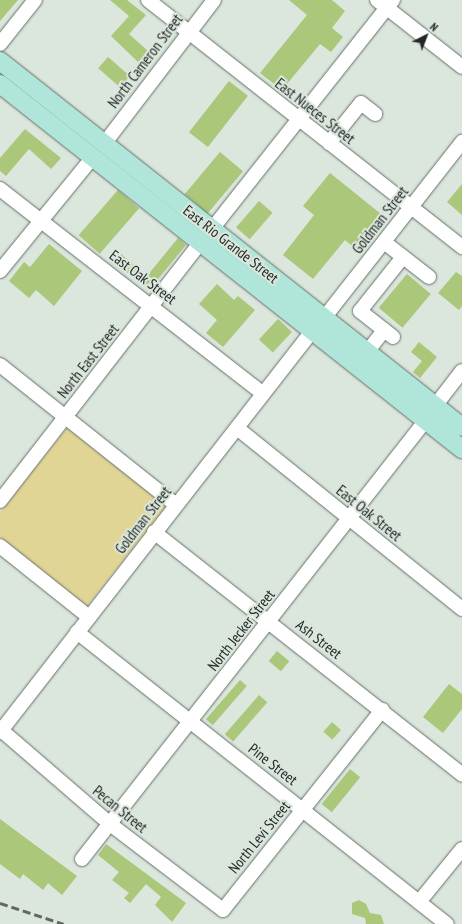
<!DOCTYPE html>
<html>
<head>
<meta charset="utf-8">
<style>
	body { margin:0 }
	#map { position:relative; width:462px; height:924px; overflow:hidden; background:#dbe6dd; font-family:"PT Sans Narrow",sans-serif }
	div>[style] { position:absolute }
	.green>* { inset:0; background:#e0d594 }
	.building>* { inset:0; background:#abc77a; transform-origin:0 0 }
	.roads { filter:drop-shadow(0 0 1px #666f68) drop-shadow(0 0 1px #666f68) }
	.minor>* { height:14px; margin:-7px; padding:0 7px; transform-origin:7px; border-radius:7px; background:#fff }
	.major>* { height:18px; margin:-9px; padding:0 9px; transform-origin:9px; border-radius:9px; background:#b0e6d9 }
	.rail>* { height:3px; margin-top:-1.5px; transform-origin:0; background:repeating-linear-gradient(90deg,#606661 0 8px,transparent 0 12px) }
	span { translate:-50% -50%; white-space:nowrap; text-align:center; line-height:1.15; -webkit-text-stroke:4px #dbe6dd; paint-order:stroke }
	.street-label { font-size:15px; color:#242825 }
	.north { position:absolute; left:406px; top:16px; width:40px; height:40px; -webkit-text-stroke:3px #dbe6dd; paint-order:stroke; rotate:42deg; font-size:11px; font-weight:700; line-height:16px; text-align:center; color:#242825 }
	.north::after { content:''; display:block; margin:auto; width:14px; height:18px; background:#242825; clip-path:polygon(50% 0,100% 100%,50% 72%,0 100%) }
</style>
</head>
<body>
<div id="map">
	<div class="green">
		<i style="clip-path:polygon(67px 428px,166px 506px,87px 606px,0 537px,0 512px)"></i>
	</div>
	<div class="building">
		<i style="clip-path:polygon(0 0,18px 0,0 21px)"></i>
		<i style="clip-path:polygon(110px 0,127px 0,146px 15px,129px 34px,148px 51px,138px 62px,111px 36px,129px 16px)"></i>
		<i style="clip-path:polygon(289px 0,332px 0,345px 11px,332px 28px,343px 37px,331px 52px,320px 44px,282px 90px,260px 73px,307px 15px)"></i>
		<i style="left:108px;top:57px;width:29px;height:15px;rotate:41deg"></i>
		<i style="left:229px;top:81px;width:24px;height:65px;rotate:38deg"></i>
		<i style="clip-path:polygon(25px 129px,61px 158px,51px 169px,29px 149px,6px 176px,0 171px,0 158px)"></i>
		<i style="left:220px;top:152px;width:30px;height:55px;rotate:40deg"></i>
		<i style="clip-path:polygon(330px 173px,386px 218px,359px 252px,345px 240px,313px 279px,283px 255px,314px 215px,303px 206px)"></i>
		<i style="clip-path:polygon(462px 184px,462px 215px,447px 202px)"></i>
		<i style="left:118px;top:190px;width:28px;height:60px;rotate:41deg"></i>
		<i style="left:259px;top:201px;width:18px;height:35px;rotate:41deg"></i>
		<i style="clip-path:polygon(178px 238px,186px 245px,149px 290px,114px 262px,121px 254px,147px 276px)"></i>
		<i style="clip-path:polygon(49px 244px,82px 271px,54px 306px,36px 290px,29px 298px,9px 281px,24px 262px,30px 267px)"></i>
		<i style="clip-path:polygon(456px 272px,462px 276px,462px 306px,459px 310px,438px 293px)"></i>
		<i style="left:407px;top:274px;width:31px;height:44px;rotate:40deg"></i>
		<i style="clip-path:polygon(217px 284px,234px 300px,238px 296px,255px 310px,223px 347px,206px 333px,217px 320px,199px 304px)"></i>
		<i style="left:278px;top:319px;width:19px;height:28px;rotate:43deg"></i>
		<i style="clip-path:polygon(419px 342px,437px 357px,420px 378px,413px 372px,422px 361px,411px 352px)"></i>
		<i style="left:277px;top:651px;width:16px;height:13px;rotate:40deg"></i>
		<i style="left:240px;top:680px;width:9px;height:52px;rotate:41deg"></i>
		<i style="clip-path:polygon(449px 684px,462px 694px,462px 709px,443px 733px,423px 717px)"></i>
		<i style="left:259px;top:695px;width:11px;height:52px;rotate:41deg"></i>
		<i style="left:332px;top:722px;width:12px;height:13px;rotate:42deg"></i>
		<i style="left:350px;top:769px;width:13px;height:45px;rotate:39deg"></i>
		<i style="clip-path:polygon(0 819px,77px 876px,62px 895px,48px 883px,43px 890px,23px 874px,20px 879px,0 864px)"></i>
		<i style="clip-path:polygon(106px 844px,186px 903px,172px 922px,155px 905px,161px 897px,146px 884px,130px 903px,124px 898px,129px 893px,112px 880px,119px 872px,98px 855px)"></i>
		<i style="clip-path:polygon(359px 900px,366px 904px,370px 913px,381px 915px,384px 924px,366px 924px,365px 918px,352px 914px,352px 903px)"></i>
	</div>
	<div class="roads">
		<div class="minor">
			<i style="left:148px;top:0;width:400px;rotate:38.2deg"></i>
			<i style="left:377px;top:0;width:108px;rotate:38.2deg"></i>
			<i style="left:0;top:44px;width:56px;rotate:-51.5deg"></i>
			<i style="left:329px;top:143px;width:51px;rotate:-51.3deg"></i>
			<i style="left:361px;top:103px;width:18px;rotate:38deg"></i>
			<i style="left:104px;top:144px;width:181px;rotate:-52.6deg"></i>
			<i style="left:0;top:189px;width:333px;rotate:37.9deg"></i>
			<i style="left:212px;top:229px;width:292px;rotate:-51.7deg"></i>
			<i style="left:384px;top:242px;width:57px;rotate:37.9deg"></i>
			<i style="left:0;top:271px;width:147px;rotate:-50.8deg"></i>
			<i style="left:324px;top:318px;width:224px;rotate:-51.9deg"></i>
			<i style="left:393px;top:337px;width:42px;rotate:-141.8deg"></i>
			<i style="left:360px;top:311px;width:69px;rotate:-51.5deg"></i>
			<i style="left:367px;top:352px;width:28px;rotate:-52deg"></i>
			<i style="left:0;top:365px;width:225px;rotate:38.5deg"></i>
			<i style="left:435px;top:406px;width:44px;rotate:-52.4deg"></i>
			<i style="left:237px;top:428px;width:289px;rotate:38.8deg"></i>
			<i style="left:0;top:501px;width:328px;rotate:-52.2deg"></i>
			<i style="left:154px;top:532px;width:392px;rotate:38.2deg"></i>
			<i style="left:0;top:546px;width:114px;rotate:38.6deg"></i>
			<i style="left:77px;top:632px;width:471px;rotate:38.3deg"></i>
			<i style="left:0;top:729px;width:145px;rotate:40.8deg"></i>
			<i style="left:110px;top:824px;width:142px;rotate:37.3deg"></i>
			<i style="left:223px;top:910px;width:256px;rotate:-51.5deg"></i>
			<i style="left:0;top:732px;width:509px;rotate:-52.1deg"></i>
			<i style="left:82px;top:859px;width:558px;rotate:-51.92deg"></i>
			<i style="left:419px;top:902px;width:68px;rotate:-50.9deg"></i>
		</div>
		<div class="major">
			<i style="left:0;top:61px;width:589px;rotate:38.39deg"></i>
			<i style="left:0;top:84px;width:589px;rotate:38.31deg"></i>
		</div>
	</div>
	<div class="rail">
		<i style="left:0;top:903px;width:67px;rotate:18.2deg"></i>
	</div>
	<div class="street-label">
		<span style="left:145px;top:61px;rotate:-53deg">North Cameron Street</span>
		<span style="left:315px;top:111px;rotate:38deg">East Nueces Street</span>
		<span style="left:380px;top:220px;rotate:-52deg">Goldman Street</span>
		<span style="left:231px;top:244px;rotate:38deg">East Rio Grande Street</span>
		<span style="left:143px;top:277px;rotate:37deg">East Oak Street</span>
		<span style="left:88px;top:361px;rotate:-52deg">North East Street</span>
		<span style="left:369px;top:513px;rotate:39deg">East Oak Street</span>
		<span style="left:143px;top:520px;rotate:-52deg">Goldman Street</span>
		<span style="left:241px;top:630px;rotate:-52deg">North Jecker Street</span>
		<span style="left:319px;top:639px;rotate:38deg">Ash Street</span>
		<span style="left:273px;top:764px;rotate:38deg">Pine Street</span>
		<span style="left:120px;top:809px;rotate:39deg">Pecan Street</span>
		<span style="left:259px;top:837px;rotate:-51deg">North Levi Street</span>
	</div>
	<div class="north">N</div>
</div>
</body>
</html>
